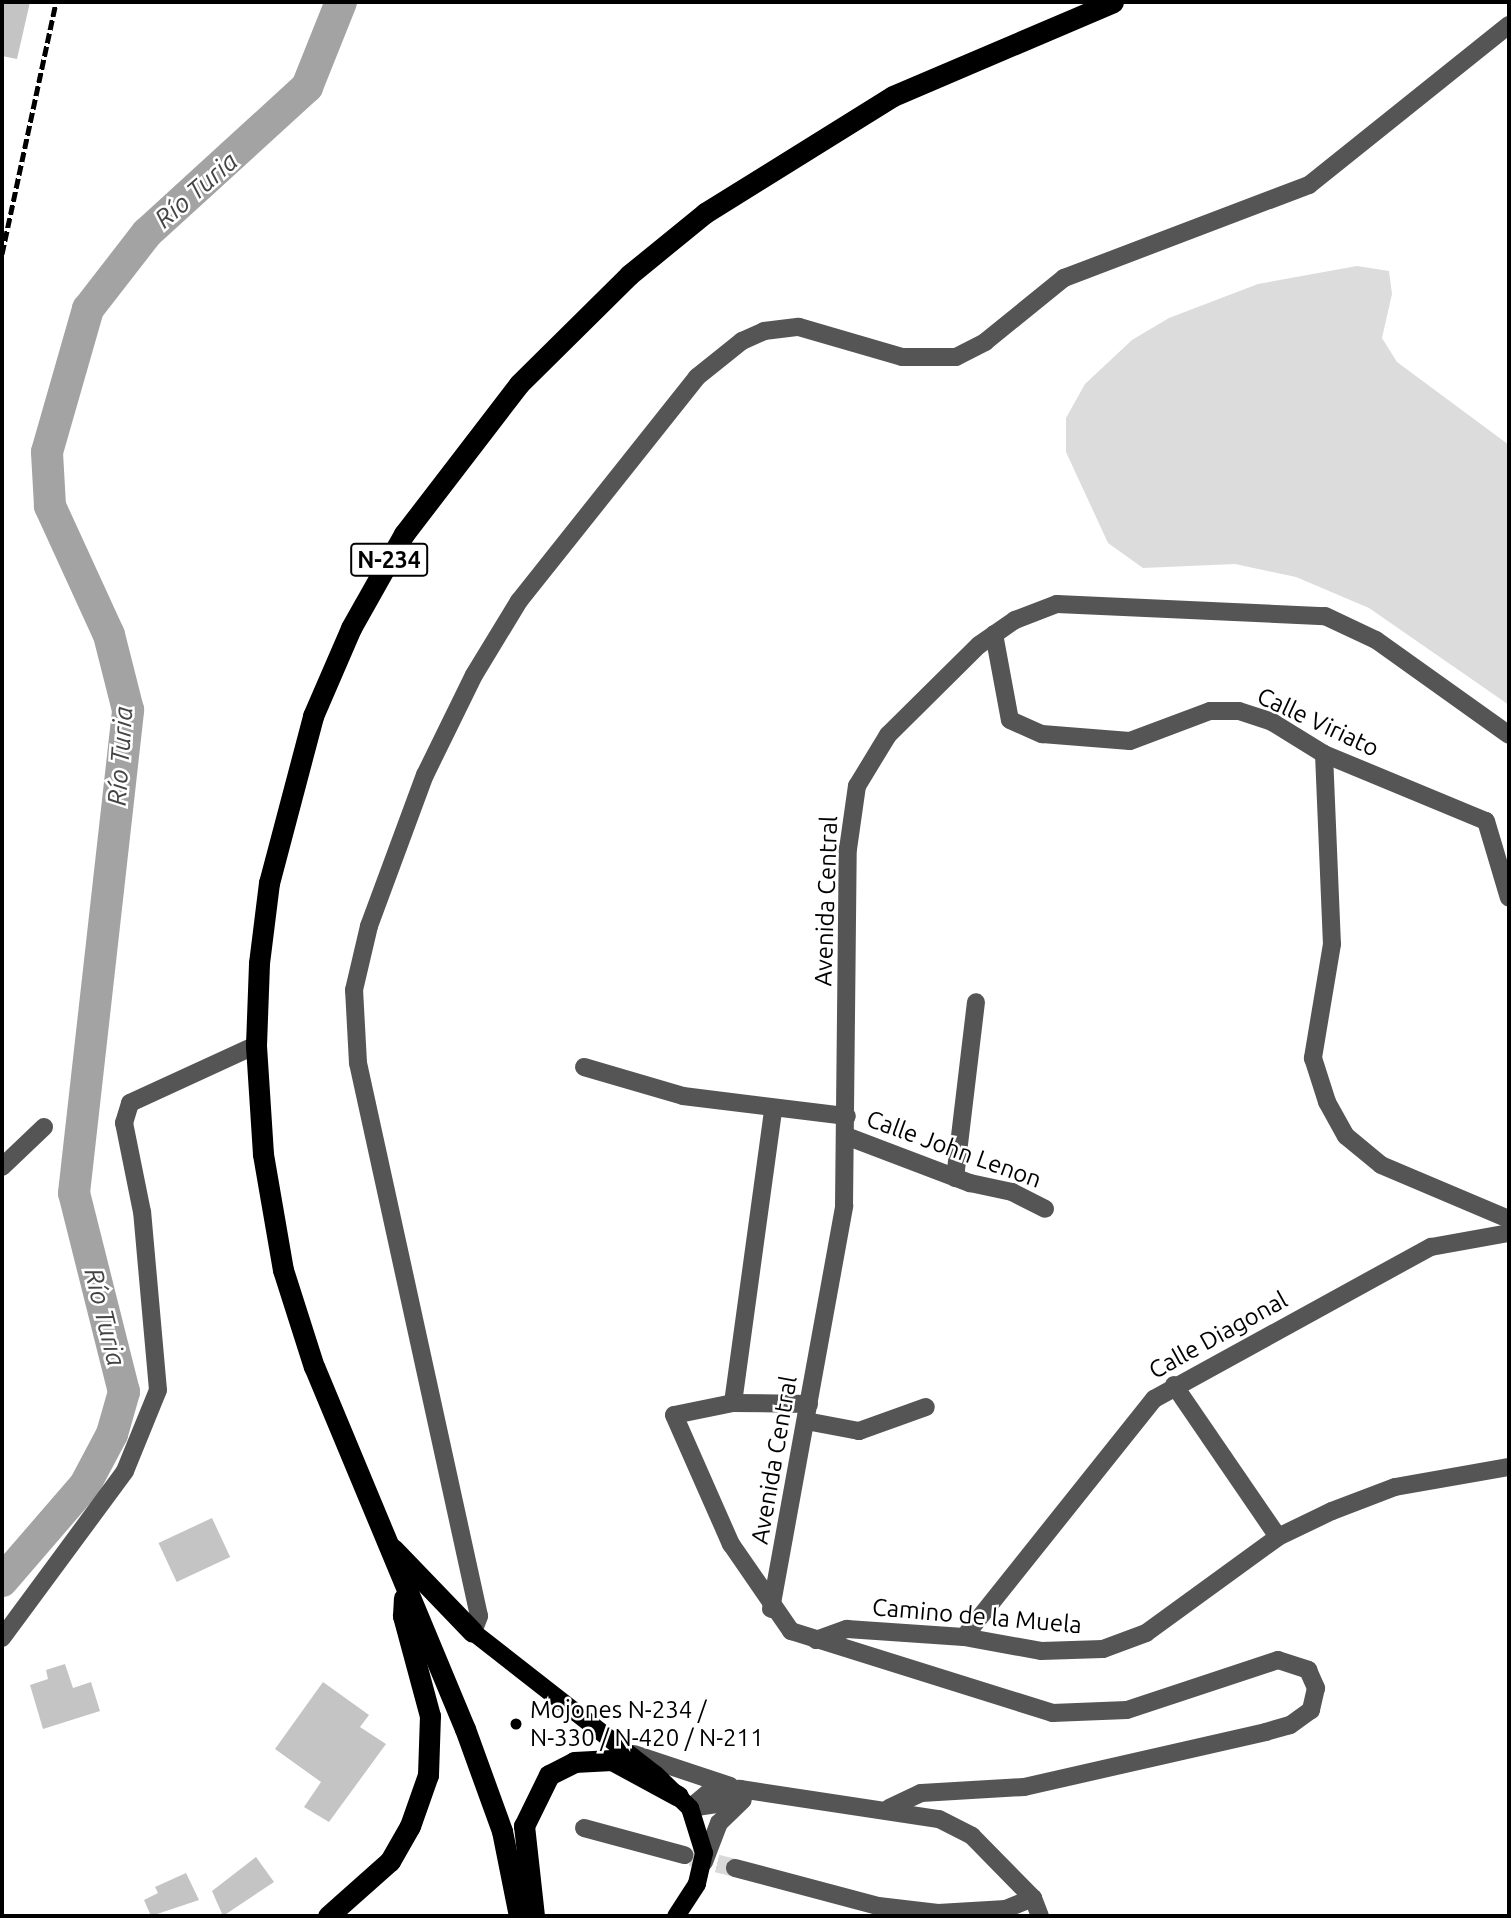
<!DOCTYPE html>
<html>
<head>
<meta charset="utf-8">
<style>
	body { margin:0 }
	#map { position:relative; width:1511px; height:1918px; overflow:hidden; background:#fff; font-family:Ubuntu,sans-serif }
	div>[style] { position:absolute }
	.green>* { inset:0; background:#dcdcdc }
	.river>* { height:32px; margin:-16px; padding:0 16px; transform-origin:16px; border-radius:16px; background:#a3a3a3 }
	.building>* { inset:0; background:#c4c4c4; transform-origin:0 0 }
	.minor-tunnel>* { height:18px; margin-top:-9px; transform-origin:0; background:repeating-linear-gradient(90deg,#d9d9d9 0 18px,transparent 0 27px) }
	.minor>* { height:18px; margin:-9px; padding:0 9px; transform-origin:9px; border-radius:9px; background:#555 }
	.major>* { height:18px; margin:-9px; padding:0 9px; transform-origin:9px; border-radius:9px; background:#000 }
	.highway>* { height:21px; margin:-10.5px; padding:0 10.5px; transform-origin:10.5px; border-radius:10.5px; background:#000 }
	.rail>* { height:5px; margin-top:-2.5px; transform-origin:0; background:repeating-linear-gradient(90deg,#000 0 10px,transparent 0 13.5px) }
	.dots>* { width:19px; height:19px; translate:-50% -50%; box-sizing:border-box; border:4px solid #fff; border-radius:50% }
	span { translate:-50% -50%; white-space:nowrap; text-align:center; line-height:1.15; -webkit-text-stroke:5px #fff; paint-order:stroke }
	.shield-label span { padding:2px 5px; background:#fff; border:2px solid; border-radius:5px; -webkit-text-stroke-width:0 }
	.shield-label { font-size:23px; color:#000; font-weight:700 }
	.street-label { font-size:24px; color:#000 }
	.poi-label { font-size:24px; color:#000 }
	.left { translate:0 -50%; text-align:left }
	.water-label { font-size:26px; color:#444; font-style:italic }
	.frame { position:absolute; inset:0; border:4px solid #000; pointer-events:none }
</style>
</head>
<body>
<div id="map">
	<div class="green">
		<i style="clip-path:polygon(1357px 266px,1389px 271px,1392px 294px,1382px 338px,1397px 362px,1509px 445px,1509px 705px,1369px 608px,1296px 577px,1235px 564px,1143px 568px,1108px 543px,1066px 452px,1066px 418px,1085px 384px,1132px 340px,1169px 318px,1258px 284px)"></i>
	</div>
	<div class="river">
		<i style="left:2px;top:1581px;width:127px;rotate:-49.2deg"></i>
		<i style="left:85px;top:1485px;width:58px;rotate:-62.1deg"></i>
		<i style="left:112px;top:1434px;width:44px;rotate:-74.1deg"></i>
		<i style="left:124px;top:1392px;width:205px;rotate:-104.1deg"></i>
		<i style="left:74px;top:1193px;width:486px;rotate:-83.6deg"></i>
		<i style="left:128px;top:710px;width:77px;rotate:-104.2deg"></i>
		<i style="left:109px;top:635px;width:142px;rotate:-114.6deg"></i>
		<i style="left:50px;top:506px;width:54px;rotate:-93.2deg"></i>
		<i style="left:47px;top:452px;width:149px;rotate:-74deg"></i>
		<i style="left:88px;top:309px;width:96px;rotate:-52.2deg"></i>
		<i style="left:147px;top:233px;width:217px;rotate:-42.4deg"></i>
		<i style="left:307px;top:87px;width:92px;rotate:-68.2deg"></i>
	</div>
	<div class="building">
		<i style="clip-path:polygon(2px 2px,30px 2px,17px 59px,2px 56px)"></i>
		<i style="left:212px;top:1518px;width:43px;height:59px;rotate:65deg"></i>
		<i style="clip-path:polygon(65px 1664px,73px 1688px,91px 1682px,100px 1711px,43px 1729px,30px 1685px,48px 1679px,46px 1670px)"></i>
		<i style="clip-path:polygon(323px 1682px,369px 1715px,360px 1727px,386px 1744px,329px 1822px,304px 1807px,321px 1782px,275px 1749px)"></i>
		<i style="clip-path:polygon(256px 1857px,274px 1882px,223px 1916px,212px 1891px)"></i>
		<i style="clip-path:polygon(186px 1873px,199px 1900px,151px 1916px,144px 1900px,158px 1893px,155px 1887px)"></i>
	</div>
	<div class="minor-tunnel">
		<i style="left:691px;top:1857px;width:45px;rotate:14deg"></i>
	</div>
	<div class="minor">
		<i style="left:994px;top:634px;width:87px;rotate:79.5deg"></i>
		<i style="left:1010px;top:720px;width:35px;rotate:24deg"></i>
		<i style="left:1042px;top:734px;width:88px;rotate:4.5deg"></i>
		<i style="left:1130px;top:741px;width:85px;rotate:-20.6deg"></i>
		<i style="left:1210px;top:711px;width:29px"></i>
		<i style="left:1239px;top:711px;width:35px;rotate:18deg"></i>
		<i style="left:1272px;top:722px;width:61px;rotate:31.6deg"></i>
		<i style="left:1324px;top:754px;width:175px;rotate:22.5deg"></i>
		<i style="left:1486px;top:821px;width:80px;rotate:73.4deg"></i>
		<i style="left:1324px;top:754px;width:190px;rotate:87.6deg"></i>
		<i style="left:1332px;top:944px;width:116px;rotate:99.5deg"></i>
		<i style="left:1313px;top:1058px;width:46px;rotate:72.3deg"></i>
		<i style="left:1327px;top:1102px;width:39px;rotate:61deg"></i>
		<i style="left:1346px;top:1136px;width:45px;rotate:39.6deg"></i>
		<i style="left:1381px;top:1165px;width:139px;rotate:22.9deg"></i>
		<i style="left:584px;top:1067px;width:103px;rotate:16.3deg"></i>
		<i style="left:683px;top:1096px;width:165px;rotate:7deg"></i>
		<i style="left:846px;top:1136px;width:133px;rotate:20.8deg"></i>
		<i style="left:970px;top:1183px;width:43px;rotate:12.1deg"></i>
		<i style="left:1012px;top:1192px;width:37px;rotate:27deg"></i>
		<i style="left:2px;top:1167px;width:58px;rotate:-43.6deg"></i>
		<i style="left:955px;top:1178px;width:177px;rotate:-83.2deg"></i>
		<i style="left:1174px;top:1385px;width:184px;rotate:55.6deg"></i>
		<i style="left:733px;top:1403px;width:295px;rotate:-82.2deg"></i>
		<i style="left:809px;top:1404px;width:76px;rotate:-179.2deg"></i>
		<i style="left:733px;top:1403px;width:60px;rotate:168.5deg"></i>
		<i style="left:674px;top:1415px;width:141px;rotate:66.2deg"></i>
		<i style="left:731px;top:1544px;width:106px;rotate:55.4deg"></i>
		<i style="left:791px;top:1631px;width:274px;rotate:17.4deg"></i>
		<i style="left:1052px;top:1713px;width:75px;rotate:-2.3deg"></i>
		<i style="left:1127px;top:1710px;width:159px;rotate:-18.3deg"></i>
		<i style="left:1278px;top:1660px;width:32px;rotate:18deg"></i>
		<i style="left:1308px;top:1670px;width:20px;rotate:66deg"></i>
		<i style="left:1316px;top:1688px;width:23px;rotate:103deg"></i>
		<i style="left:1311px;top:1710px;width:26px;rotate:144deg"></i>
		<i style="left:1290px;top:1725px;width:25px;rotate:164deg"></i>
		<i style="left:1266px;top:1732px;width:248px;rotate:167.2deg"></i>
		<i style="left:1024px;top:1787px;width:103px;rotate:176.7deg"></i>
		<i style="left:921px;top:1793px;width:35px;rotate:155deg"></i>
		<i style="left:806px;top:1421px;width:54px;rotate:10.7deg"></i>
		<i style="left:859px;top:1431px;width:71px;rotate:-19.7deg"></i>
		<i style="left:771px;top:1609px;width:410px;rotate:-79.7deg"></i>
		<i style="left:844px;top:1206px;width:357px;rotate:-89.4deg"></i>
		<i style="left:848px;top:849px;width:64px;rotate:-81.9deg"></i>
		<i style="left:857px;top:786px;width:60px;rotate:-58.7deg"></i>
		<i style="left:888px;top:735px;width:128px;rotate:-44.7deg"></i>
		<i style="left:979px;top:645px;width:44px;rotate:-34.8deg"></i>
		<i style="left:1015px;top:620px;width:45px;rotate:-20.9deg"></i>
		<i style="left:1057px;top:604px;width:268px;rotate:2.6deg"></i>
		<i style="left:1325px;top:616px;width:56px;rotate:25.2deg"></i>
		<i style="left:1376px;top:640px;width:163px;rotate:35.5deg"></i>
		<i style="left:473px;top:1632px;width:17px;rotate:-69deg"></i>
		<i style="left:479px;top:1616px;width:566px;rotate:-102.34deg"></i>
		<i style="left:358px;top:1063px;width:73px;rotate:-93.1deg"></i>
		<i style="left:354px;top:990px;width:66px;rotate:-76.8deg"></i>
		<i style="left:369px;top:926px;width:161px;rotate:-69.7deg"></i>
		<i style="left:425px;top:775px;width:111px;rotate:-63.9deg"></i>
		<i style="left:474px;top:675px;width:87px;rotate:-58.7deg"></i>
		<i style="left:519px;top:601px;width:286px;rotate:-51.5deg"></i>
		<i style="left:697px;top:377px;width:58px;rotate:-38.7deg"></i>
		<i style="left:742px;top:341px;width:24px;rotate:-24deg"></i>
		<i style="left:764px;top:331px;width:35px;rotate:-7deg"></i>
		<i style="left:799px;top:327px;width:107px;rotate:16.2deg"></i>
		<i style="left:902px;top:357px;width:54px"></i>
		<i style="left:956px;top:357px;width:33px;rotate:-27deg"></i>
		<i style="left:985px;top:342px;width:102px;rotate:-39deg"></i>
		<i style="left:1064px;top:278px;width:262px;rotate:-20.8deg"></i>
		<i style="left:1309px;top:185px;width:256px;rotate:-38.7deg"></i>
		<i style="left:964px;top:1637px;width:305px;rotate:-51.4deg"></i>
		<i style="left:1154px;top:1399px;width:316px;rotate:-28.8deg"></i>
		<i style="left:1431px;top:1247px;width:79px;rotate:-10.2deg"></i>
		<i style="left:2px;top:1638px;width:207px;rotate:-53.6deg"></i>
		<i style="left:125px;top:1471px;width:87px;rotate:-67.8deg"></i>
		<i style="left:158px;top:1390px;width:179px;rotate:-95.1deg"></i>
		<i style="left:142px;top:1212px;width:91px;rotate:-101.4deg"></i>
		<i style="left:124px;top:1123px;width:21px;rotate:-73deg"></i>
		<i style="left:130px;top:1103px;width:139px;rotate:-24.7deg"></i>
		<i style="left:816px;top:1640px;width:33px;rotate:-20deg"></i>
		<i style="left:847px;top:1629px;width:117px;rotate:3.9deg"></i>
		<i style="left:964px;top:1637px;width:78px;rotate:10.3deg"></i>
		<i style="left:1041px;top:1651px;width:62px;rotate:-1.8deg"></i>
		<i style="left:1103px;top:1649px;width:46px;rotate:-20.4deg"></i>
		<i style="left:1146px;top:1633px;width:163px;rotate:-36deg"></i>
		<i style="left:1278px;top:1537px;width:60px;rotate:-25.7deg"></i>
		<i style="left:1332px;top:1511px;width:67px;rotate:-20.9deg"></i>
		<i style="left:1395px;top:1487px;width:116px;rotate:-10deg"></i>
		<i style="left:634px;top:1754px;width:101px;rotate:18.4deg"></i>
		<i style="left:690px;top:1808px;width:25px;rotate:-40deg"></i>
		<i style="left:709px;top:1792px;width:31px;rotate:-6deg"></i>
		<i style="left:740px;top:1789px;width:201px;rotate:8.6deg"></i>
		<i style="left:939px;top:1819px;width:37px;rotate:27deg"></i>
		<i style="left:972px;top:1836px;width:87px;rotate:45.5deg"></i>
		<i style="left:1033px;top:1898px;width:29px;rotate:158deg"></i>
		<i style="left:1006px;top:1909px;width:68px;rotate:176.6deg"></i>
		<i style="left:938px;top:1913px;width:60px;rotate:-173.3deg"></i>
		<i style="left:878px;top:1906px;width:148px;rotate:-165.1deg"></i>
		<i style="left:690px;top:1808px;width:49px;rotate:-8.3deg"></i>
		<i style="left:584px;top:1828px;width:104px;rotate:15.1deg"></i>
		<i style="left:704px;top:1862px;width:42px;rotate:-69deg"></i>
		<i style="left:719px;top:1823px;width:33px;rotate:-44deg"></i>
		<i style="left:1033px;top:1898px;width:19px;rotate:69deg"></i>
	</div>
	<div class="major">
		<i style="left:473px;top:1632px;width:231px;rotate:38deg"></i>
		<i style="left:655px;top:1774px;width:49px;rotate:44.2deg"></i>
		<i style="left:690px;top:1808px;width:47px;rotate:72.7deg"></i>
		<i style="left:704px;top:1853px;width:32px;rotate:103deg"></i>
		<i style="left:697px;top:1884px;width:38px;rotate:123deg"></i>
	</div>
	<div class="highway">
		<i style="left:393px;top:1549px;width:115px;rotate:46.1deg"></i>
		<i style="left:328px;top:1916px;width:83px;rotate:-41.6deg"></i>
		<i style="left:390px;top:1861px;width:40px;rotate:-60.3deg"></i>
		<i style="left:410px;top:1826px;width:54px;rotate:-70.6deg"></i>
		<i style="left:428px;top:1775px;width:59px;rotate:-88.1deg"></i>
		<i style="left:430px;top:1716px;width:104px;rotate:-105.1deg"></i>
		<i style="left:403px;top:1616px;width:18px;rotate:-87deg"></i>
		<i style="left:519px;top:1916px;width:87px;rotate:-101.3deg"></i>
		<i style="left:502px;top:1831px;width:109px;rotate:-109.9deg"></i>
		<i style="left:465px;top:1729px;width:392px;rotate:-112.6deg"></i>
		<i style="left:314px;top:1367px;width:102px;rotate:-107.7deg"></i>
		<i style="left:283px;top:1270px;width:118px;rotate:-99.8deg"></i>
		<i style="left:263px;top:1154px;width:109px;rotate:-93.7deg"></i>
		<i style="left:256px;top:1045px;width:82px;rotate:-87.9deg"></i>
		<i style="left:259px;top:963px;width:81px;rotate:-82.9deg"></i>
		<i style="left:269px;top:883px;width:173px;rotate:-75.2deg"></i>
		<i style="left:313px;top:716px;width:96px;rotate:-66.6deg"></i>
		<i style="left:351px;top:628px;width:108px;rotate:-60.6deg"></i>
		<i style="left:404px;top:534px;width:189px;rotate:-52.5deg"></i>
		<i style="left:519px;top:384px;width:155px;rotate:-44.7deg"></i>
		<i style="left:629px;top:275px;width:98px;rotate:-39.2deg"></i>
		<i style="left:705px;top:213px;width:221px;rotate:-31.9deg"></i>
		<i style="left:893px;top:96px;width:239px;rotate:-23.1deg"></i>
		<i style="left:534px;top:1916px;width:91px;rotate:-96.3deg"></i>
		<i style="left:524px;top:1826px;width:57px;rotate:-63.9deg"></i>
		<i style="left:549px;top:1775px;width:28px;rotate:-27deg"></i>
		<i style="left:574px;top:1762px;width:38px;rotate:-3deg"></i>
		<i style="left:612px;top:1760px;width:75px;rotate:28.6deg"></i>
	</div>
	<div class="rail">
		<i style="left:2px;top:254px;width:258px;rotate:-77.9deg"></i>
	</div>
	<div class="dots">
		<i style="left:516px;top:1724px;background:#000"></i>
	</div>
	<div class="shield-label">
		<span style="left:389px;top:560px">N-234</span>
	</div>
	<div class="street-label">
		<span style="left:1318px;top:722px;rotate:25deg">Calle Viriato</span>
		<span style="left:826px;top:901px;rotate:-88deg">Avenida Central</span>
		<span style="left:954px;top:1149px;rotate:20deg">Calle John Lenon</span>
		<span style="left:1218px;top:1335px;rotate:-29deg">Calle Diagonal</span>
		<span style="left:774px;top:1460px;rotate:-80deg">Avenida Central</span>
		<span style="left:977px;top:1616px;rotate:5deg">Camino de la Muela</span>
	</div>
	<div class="poi-label">
		<span class="left" style="left:530px;top:1724px">Mojones N-234 /<br>N-330 / N-420 / N-211</span>
	</div>
	<div class="water-label">
		<span style="left:196px;top:190px;rotate:-41deg">Río Turia</span>
		<span style="left:120px;top:756px;rotate:-86deg">Río Turia</span>
		<span style="left:105px;top:1317px;rotate:76deg">Río Turia</span>
	</div>
	<div class="frame"></div>
</div>
</body>
</html>
